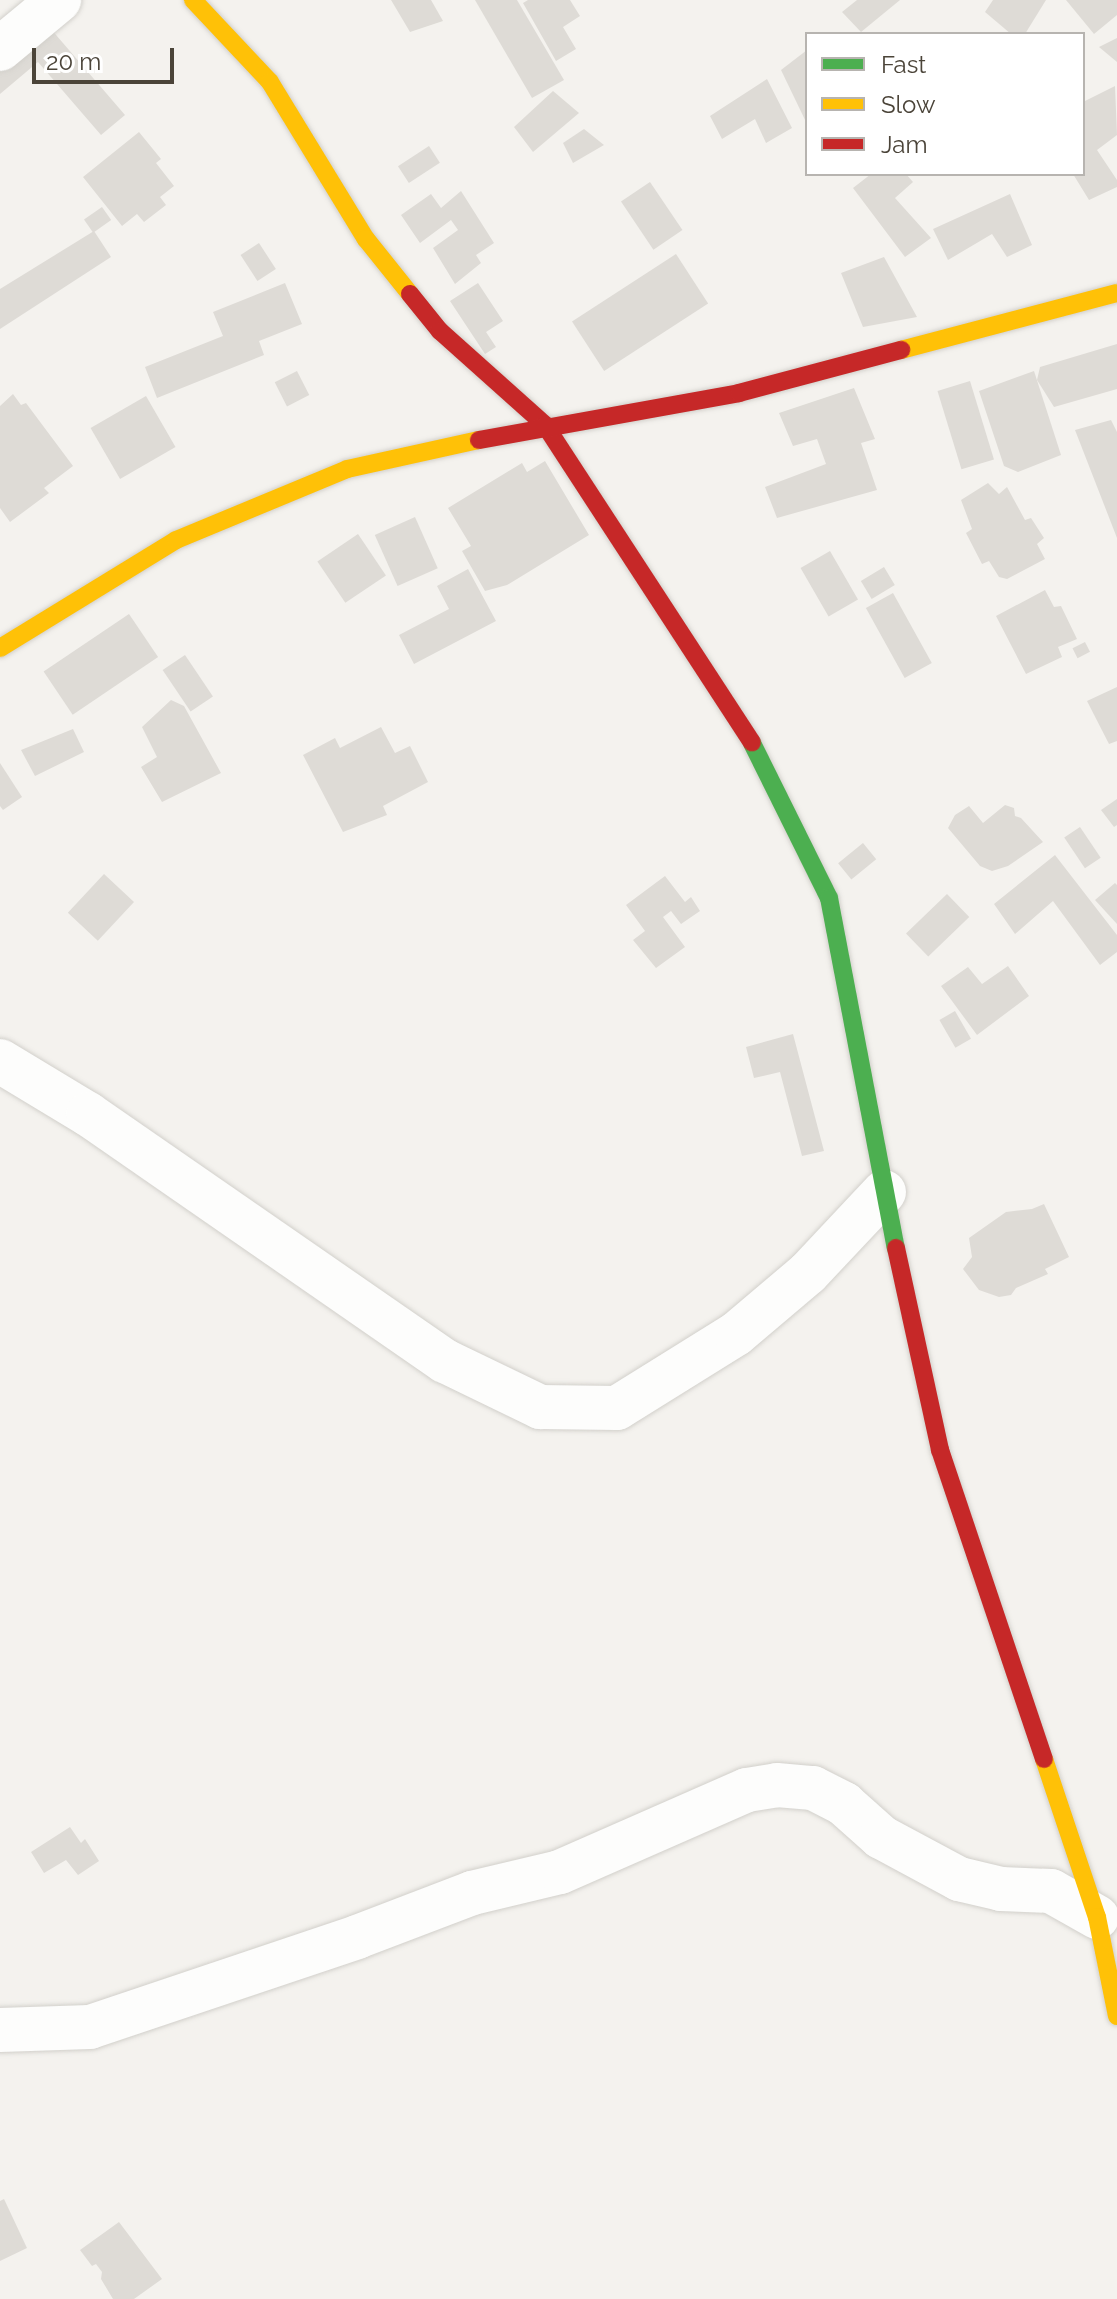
<!DOCTYPE html>
<html>
<head>
<meta charset="utf-8">
<style>
	body { margin:0 }
	#map { position:relative; width:1117px; height:2299px; overflow:hidden; background:#f4f2ee; font-family:Raleway,sans-serif }
	div>[style] { position:absolute }
	.building>* { inset:0; background:#dedbd6; transform-origin:0 0 }
	.roads { filter:drop-shadow(0 0 2px #d2d0cb) drop-shadow(0 0 2px #d2d0cb) }
	.street>* { height:44px; margin:-22px; padding:0 22px; transform-origin:22px; border-radius:22px; background:#fdfdfc }
	.fast>* { height:18px; margin:-9px; padding:0 9px; transform-origin:9px; border-radius:9px; background:#4caf50 }
	.slow>* { height:18px; margin:-9px; padding:0 9px; transform-origin:9px; border-radius:9px; background:#ffc107 }
	.jam>* { height:18px; margin:-9px; padding:0 9px; transform-origin:9px; border-radius:9px; background:#c62828 }
	span { translate:-50% -50%; white-space:nowrap; text-align:center; line-height:1.15; -webkit-text-stroke:6px #fff; paint-order:stroke }
	.legend { position:absolute; left:805px; top:32px; width:280px; height:144px; box-sizing:border-box; background:#fff; border:2px solid #b7b4b0; margin:0; padding:10px 14px; list-style:none; font-size:24px; color:#4b4439 }
	.legend li { display:flex; align-items:center; gap:16px; height:40px }
	.legend b { width:40px; border:2px solid #b7b4b0 }
	.scale { position:absolute; left:32px; top:48px; width:142px; height:36px; box-sizing:border-box; border:4px solid #4b4439; border-top:0; padding-left:10px; font-size:24px; line-height:28px; white-space:nowrap; color:#4b4439; -webkit-text-stroke:6px #fff; paint-order:stroke }
</style>
</head>
<body>
<div id="map">
	<div class="building">
		<i style="clip-path:polygon(391px 0,431px 0,443px 21px,410px 32px)"></i>
		<i style="clip-path:polygon(475px 0,517px 0,564px 80px,532px 98px)"></i>
		<i style="clip-path:polygon(528px 0,570px 0,580px 16px,563px 27px,576px 49px,556px 61px,523px 3px)"></i>
		<i style="clip-path:polygon(857px 0,900px 0,861px 32px,842px 12px)"></i>
		<i style="clip-path:polygon(993px 0,1046px 0,1025px 34px,1011px 34px,985px 12px)"></i>
		<i style="clip-path:polygon(1066px 0,1117px 0,1117px 15px,1094px 34px)"></i>
		<i style="clip-path:polygon(44px 21px,125px 115px,101px 135px,38px 62px,0 94px,0 59px)"></i>
		<i style="clip-path:polygon(1117px 38px,1117px 62px,1099px 47px)"></i>
		<i style="clip-path:polygon(807px 50px,807px 124px,781px 70px)"></i>
		<i style="clip-path:polygon(767px 79px,792px 128px,766px 143px,755px 119px,722px 139px,710px 116px)"></i>
		<i style="clip-path:polygon(1115px 86px,1117px 135px,1097px 150px,1117px 180px,1117px 187px,1089px 200px,1073px 174px,1083px 174px,1083px 102px)"></i>
		<i style="clip-path:polygon(553px 91px,579px 113px,533px 152px,514px 127px)"></i>
		<i style="clip-path:polygon(584px 129px,604px 145px,573px 163px,563px 143px)"></i>
		<i style="clip-path:polygon(139px 132px,161px 159px,156px 163px,174px 186px,160px 197px,166px 205px,144px 222px,137px 214px,122px 226px,83px 177px)"></i>
		<i style="left:429px;top:146px;width:20px;height:37px;rotate:57deg"></i>
		<i style="clip-path:polygon(871px 174px,906px 174px,913px 182px,895px 198px,931px 238px,905px 257px,853px 188px)"></i>
		<i style="left:650px;top:182px;width:58px;height:35px;rotate:56deg"></i>
		<i style="clip-path:polygon(461px 191px,494px 243px,476px 255px,481px 263px,455px 284px,433px 248px,458px 230px,451px 220px,420px 243px,401px 215px,431px 194px,441px 208px)"></i>
		<i style="clip-path:polygon(1010px 194px,1032px 245px,1007px 257px,992px 234px,948px 260px,933px 229px)"></i>
		<i style="left:102px;top:207px;width:16px;height:22px;rotate:55deg"></i>
		<i style="clip-path:polygon(94px 231px,111px 257px,0 329px,0 289px)"></i>
		<i style="left:259px;top:243px;width:31px;height:22px;rotate:57deg"></i>
		<i style="left:676px;top:254px;width:59px;height:124px;rotate:57deg"></i>
		<i style="clip-path:polygon(884px 257px,917px 317px,863px 327px,841px 273px)"></i>
		<i style="clip-path:polygon(285px 283px,302px 324px,259px 341px,264px 355px,157px 398px,145px 367px,223px 336px,213px 312px)"></i>
		<i style="clip-path:polygon(478px 283px,503px 321px,486px 332px,496px 347px,485px 354px,450px 301px)"></i>
		<i style="clip-path:polygon(1117px 344px,1117px 389px,1054px 407px,1037px 380px,1040px 367px)"></i>
		<i style="left:297px;top:371px;width:27px;height:25px;rotate:63deg"></i>
		<i style="clip-path:polygon(1034px 371px,1061px 455px,1018px 472px,1004px 466px,979px 391px)"></i>
		<i style="left:970px;top:381px;width:82px;height:34px;rotate:73deg"></i>
		<i style="clip-path:polygon(854px 388px,875px 439px,861px 443px,877px 490px,777px 518px,765px 487px,826px 464px,817px 439px,793px 446px,779px 413px)"></i>
		<i style="clip-path:polygon(13px 394px,21px 405px,26px 403px,73px 466px,44px 488px,49px 493px,10px 522px,0 508px,0 406px)"></i>
		<i style="left:146px;top:396px;width:59px;height:64px;rotate:60deg"></i>
		<i style="clip-path:polygon(1111px 420px,1117px 432px,1117px 538px,1075px 430px)"></i>
		<i style="clip-path:polygon(545px 461px,589px 535px,507px 585px,485px 591px,462px 551px,471px 546px,448px 508px,522px 463px,527px 472px)"></i>
		<i style="clip-path:polygon(988px 483px,999px 494px,1007px 487px,1025px 520px,1031px 518px,1044px 538px,1037px 544px,1045px 559px,1007px 579px,999px 577px,989px 561px,982px 564px,966px 533px,972px 529px,961px 500px)"></i>
		<i style="left:415px;top:517px;width:56px;height:44px;rotate:66deg"></i>
		<i style="left:358px;top:534px;width:50px;height:49px;rotate:56deg"></i>
		<i style="left:830px;top:551px;width:56px;height:34px;rotate:60deg"></i>
		<i style="left:884px;top:567px;width:21px;height:27px;rotate:59deg"></i>
		<i style="clip-path:polygon(468px 569px,496px 621px,414px 664px,399px 635px,449px 609px,437px 586px)"></i>
		<i style="clip-path:polygon(1045px 590px,1054px 607px,1061px 606px,1077px 639px,1058px 647px,1062px 657px,1026px 674px,996px 616px)"></i>
		<i style="left:893px;top:593px;width:80px;height:31px;rotate:61deg"></i>
		<i style="left:129px;top:614px;width:52px;height:103px;rotate:56deg"></i>
		<i style="left:1085px;top:642px;width:11px;height:14px;rotate:63deg"></i>
		<i style="left:185px;top:655px;width:50px;height:27px;rotate:56deg"></i>
		<i style="clip-path:polygon(1117px 687px,1117px 741px,1109px 744px,1087px 701px)"></i>
		<i style="clip-path:polygon(171px 700px,184px 706px,221px 773px,162px 802px,141px 767px,157px 757px,142px 727px)"></i>
		<i style="clip-path:polygon(381px 727px,395px 753px,410px 746px,428px 782px,383px 806px,387px 815px,343px 832px,303px 755px,335px 738px,340px 748px)"></i>
		<i style="clip-path:polygon(73px 729px,84px 752px,35px 776px,21px 750px)"></i>
		<i style="clip-path:polygon(0 763px,22px 797px,3px 810px,0 806px)"></i>
		<i style="clip-path:polygon(1117px 799px,1117px 825px,1114px 827px,1101px 810px)"></i>
		<i style="clip-path:polygon(1005px 805px,1014px 808px,1015px 816px,1021px 818px,1043px 842px,1008px 866px,992px 871px,980px 866px,948px 828px,955px 815px,969px 806px,983px 823px)"></i>
		<i style="left:1080px;top:827px;width:37px;height:19px;rotate:56deg"></i>
		<i style="left:863px;top:843px;width:21px;height:32px;rotate:51deg"></i>
		<i style="clip-path:polygon(1055px 855px,1117px 935px,1117px 952px,1100px 965px,1053px 901px,1015px 934px,994px 904px)"></i>
		<i style="left:104px;top:874px;width:41px;height:53px;rotate:43deg"></i>
		<i style="clip-path:polygon(665px 876px,685px 902px,691px 897px,700px 911px,681px 924px,671px 911px,663px 917px,685px 947px,656px 968px,633px 940px,645px 931px,626px 905px)"></i>
		<i style="clip-path:polygon(1115px 883px,1117px 885px,1117px 924px,1095px 900px)"></i>
		<i style="left:947px;top:894px;width:32px;height:57px;rotate:46deg"></i>
		<i style="clip-path:polygon(1008px 966px,1029px 996px,977px 1035px,941px 986px,968px 967px,982px 984px)"></i>
		<i style="left:955px;top:1011px;width:32px;height:18px;rotate:60deg"></i>
		<i style="clip-path:polygon(793px 1034px,824px 1151px,802px 1156px,780px 1072px,754px 1078px,746px 1047px)"></i>
		<i style="clip-path:polygon(1044px 1204px,1069px 1257px,1045px 1269px,1048px 1274px,1016px 1288px,1011px 1295px,999px 1297px,979px 1290px,963px 1269px,972px 1257px,969px 1238px,1006px 1212px,1032px 1209px)"></i>
		<i style="clip-path:polygon(70px 1827px,81px 1843px,85px 1839px,99px 1861px,78px 1875px,66px 1860px,44px 1873px,31px 1852px)"></i>
		<i style="clip-path:polygon(4px 2199px,27px 2248px,0 2261px,0 2201px)"></i>
		<i style="clip-path:polygon(119px 2222px,162px 2279px,134px 2299px,113px 2299px,101px 2279px,102px 2272px,96px 2264px,92px 2266px,80px 2250px)"></i>
	</div>
	<div class="roads">
		<div class="street">
			<i style="left:0;top:49px;width:77px;rotate:-39.7deg"></i>
			<i style="left:0;top:1061px;width:103px;rotate:31.1deg"></i>
			<i style="left:88px;top:1114px;width:434px;rotate:34.7deg"></i>
			<i style="left:445px;top:1361px;width:106px;rotate:25.8deg"></i>
			<i style="left:540px;top:1407px;width:77px;rotate:0.7deg"></i>
			<i style="left:617px;top:1408px;width:140px;rotate:-31.9deg"></i>
			<i style="left:736px;top:1334px;width:94px;rotate:-40.3deg"></i>
			<i style="left:808px;top:1273px;width:111px;rotate:-46.8deg"></i>
			<i style="left:0;top:2030px;width:90px;rotate:-1.9deg"></i>
			<i style="left:90px;top:2027px;width:282px;rotate:-18.6deg"></i>
			<i style="left:357px;top:1937px;width:123px;rotate:-20.9deg"></i>
			<i style="left:472px;top:1893px;width:90px;rotate:-13.4deg"></i>
			<i style="left:560px;top:1872px;width:204px;rotate:-23.7deg"></i>
			<i style="left:747px;top:1790px;width:30px;rotate:-9deg"></i>
			<i style="left:777px;top:1785px;width:36px;rotate:5deg"></i>
			<i style="left:813px;top:1788px;width:35px;rotate:27deg"></i>
			<i style="left:844px;top:1804px;width:50px;rotate:41.7deg"></i>
			<i style="left:881px;top:1837px;width:89px;rotate:28.3deg"></i>
			<i style="left:959px;top:1879px;width:43px;rotate:13.4deg"></i>
			<i style="left:1001px;top:1889px;width:50px;rotate:2.3deg"></i>
			<i style="left:1051px;top:1891px;width:53px;rotate:29.5deg"></i>
		</div>
		<div class="fast">
			<i style="left:752px;top:743px;width:173px;rotate:63.6deg"></i>
			<i style="left:829px;top:898px;width:356px;rotate:79.2deg"></i>
		</div>
		<div class="slow">
			<i style="left:193px;top:0;width:112px;rotate:46.8deg"></i>
			<i style="left:270px;top:82px;width:184px;rotate:58.6deg"></i>
			<i style="left:366px;top:239px;width:70px;rotate:51.3deg"></i>
			<i style="left:901px;top:350px;width:223px;rotate:-14.8deg"></i>
			<i style="left:0;top:648px;width:206px;rotate:-31.5deg"></i>
			<i style="left:176px;top:540px;width:185px;rotate:-22.5deg"></i>
			<i style="left:347px;top:469px;width:135px;rotate:-12.4deg"></i>
			<i style="left:1044px;top:1759px;width:167px;rotate:71.5deg"></i>
			<i style="left:1097px;top:1917px;width:101px;rotate:78.6deg"></i>
		</div>
		<div class="jam">
			<i style="left:410px;top:294px;width:48px;rotate:51deg"></i>
			<i style="left:440px;top:331px;width:141px;rotate:41.8deg"></i>
			<i style="left:545px;top:425px;width:379px;rotate:56.9deg"></i>
			<i style="left:479px;top:440px;width:264px;rotate:-10.2deg"></i>
			<i style="left:739px;top:393px;width:168px;rotate:-14.9deg"></i>
			<i style="left:896px;top:1248px;width:207px;rotate:77.7deg"></i>
			<i style="left:940px;top:1450px;width:326px;rotate:71.4deg"></i>
		</div>
	</div>
	<ul class="legend">
	<li><b style="height:10px;background:#4caf50"></b>Fast</li>
	<li><b style="height:10px;background:#ffc107"></b>Slow</li>
	<li><b style="height:10px;background:#c62828"></b>Jam</li>
	</ul>
	<div class="scale">20 m</div>
</div>
</body>
</html>
